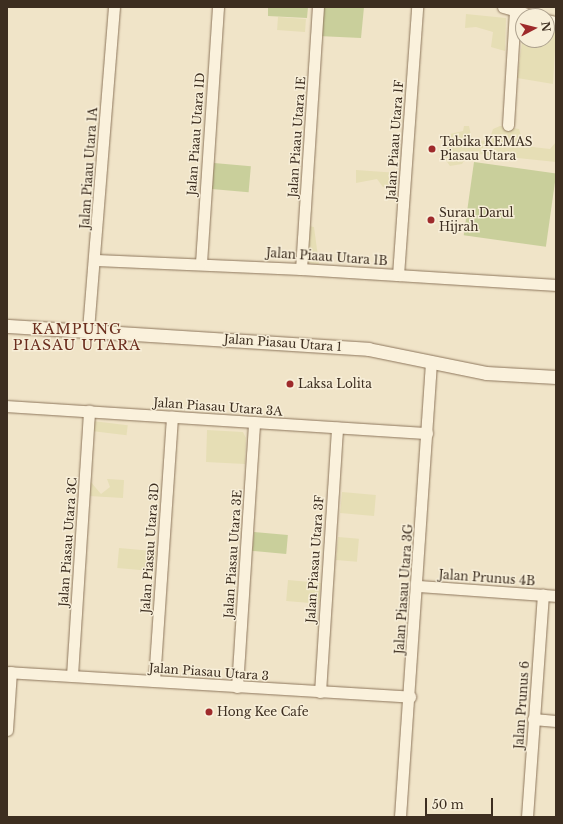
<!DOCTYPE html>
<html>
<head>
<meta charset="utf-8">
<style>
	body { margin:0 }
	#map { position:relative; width:563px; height:824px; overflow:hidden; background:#f0e4c8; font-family:"Libre Baskerville",serif }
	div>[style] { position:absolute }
	.farmland>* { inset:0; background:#e6deb5; transform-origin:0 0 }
	.green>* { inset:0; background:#c9cf9b; transform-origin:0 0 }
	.roads { filter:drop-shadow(0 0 1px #8d765c) drop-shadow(0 0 1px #8d765c) }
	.minor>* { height:11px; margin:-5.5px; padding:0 5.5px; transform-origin:5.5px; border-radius:5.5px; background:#faf1dc }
	.tertiary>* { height:13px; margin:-6.5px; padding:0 6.5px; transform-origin:6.5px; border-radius:6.5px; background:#faf1dc }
	.dots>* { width:11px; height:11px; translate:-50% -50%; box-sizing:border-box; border:2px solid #f7eed8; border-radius:50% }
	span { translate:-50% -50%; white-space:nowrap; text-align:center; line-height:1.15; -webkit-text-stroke:3px #f7eed8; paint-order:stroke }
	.street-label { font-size:12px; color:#3d2e20 }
	.poi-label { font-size:12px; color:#3d2e20 }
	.left { translate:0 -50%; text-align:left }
	.quarter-label { font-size:14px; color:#6b2e1e; letter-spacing:1px }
	.frame { position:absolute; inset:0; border:8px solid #3d2e20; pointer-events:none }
	.north { position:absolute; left:515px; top:8px; width:40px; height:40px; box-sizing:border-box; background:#f7eed8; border:1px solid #ada18e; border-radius:50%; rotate:83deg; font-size:11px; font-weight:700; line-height:16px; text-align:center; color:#3d2e20 }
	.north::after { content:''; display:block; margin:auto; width:14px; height:18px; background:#9e2a2b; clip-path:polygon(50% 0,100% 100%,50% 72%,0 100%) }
	.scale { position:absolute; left:425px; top:798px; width:68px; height:18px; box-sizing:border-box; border:2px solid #3d2e20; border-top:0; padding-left:5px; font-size:12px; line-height:14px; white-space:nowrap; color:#3d2e20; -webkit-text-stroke:3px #f7eed8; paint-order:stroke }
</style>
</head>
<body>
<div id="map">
	<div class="farmland">
		<i style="clip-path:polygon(466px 14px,506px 18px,505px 51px,491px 47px,493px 32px,476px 27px,465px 28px)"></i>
		<i style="left:278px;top:17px;width:28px;height:13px;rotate:4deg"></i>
		<i style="clip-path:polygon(547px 29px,556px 32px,553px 84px,517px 78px,523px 36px,523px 40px,547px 40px)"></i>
		<i style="clip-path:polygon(464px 126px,469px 126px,472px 140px,489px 141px,493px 129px,500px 126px,519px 129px,524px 146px,550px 149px,556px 142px,556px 162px,469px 153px,462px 164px,450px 166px,445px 159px,448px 141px,450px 134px,463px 131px)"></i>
		<i style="clip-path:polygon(356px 170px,398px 173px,397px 189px,383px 187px,377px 179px,356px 183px)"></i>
		<i style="clip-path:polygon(308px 226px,314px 227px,319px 264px,308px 263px)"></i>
		<i style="left:93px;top:421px;width:35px;height:10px;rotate:7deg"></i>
		<i style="clip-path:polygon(207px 430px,243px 432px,246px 438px,245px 464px,206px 462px)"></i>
		<i style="clip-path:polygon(107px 479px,124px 480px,123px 498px,89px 496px,90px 481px,101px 494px,110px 487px)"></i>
		<i style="left:342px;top:492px;width:34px;height:21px;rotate:5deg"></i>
		<i style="left:338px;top:537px;width:21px;height:23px;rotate:5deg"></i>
		<i style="left:119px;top:548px;width:37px;height:20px;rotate:5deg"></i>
		<i style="left:288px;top:580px;width:33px;height:21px;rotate:5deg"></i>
	</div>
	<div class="green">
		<i style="clip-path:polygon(268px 7px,308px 7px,307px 18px,268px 16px)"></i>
		<i style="clip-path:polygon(329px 7px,364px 7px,361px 38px,318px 36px,320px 9px)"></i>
		<i style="left:474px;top:162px;width:83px;height:74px;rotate:8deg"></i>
		<i style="left:214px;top:163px;width:37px;height:26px;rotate:5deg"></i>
		<i style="left:254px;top:532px;width:34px;height:19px;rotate:5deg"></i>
	</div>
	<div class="roads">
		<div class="minor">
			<i style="left:503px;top:7px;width:32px;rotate:16deg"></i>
			<i style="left:547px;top:20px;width:9px;rotate:13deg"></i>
			<i style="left:508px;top:125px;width:115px;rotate:-86.5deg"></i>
			<i style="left:96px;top:260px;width:205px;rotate:2.5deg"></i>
			<i style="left:301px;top:269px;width:256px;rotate:3.6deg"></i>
			<i style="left:201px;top:263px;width:257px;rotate:-86.2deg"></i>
			<i style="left:301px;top:269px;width:263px;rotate:-86.3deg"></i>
			<i style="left:398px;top:275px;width:269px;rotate:-85.9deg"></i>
			<i style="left:88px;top:330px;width:324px;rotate:-85.4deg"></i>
			<i style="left:7px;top:406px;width:421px;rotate:3.7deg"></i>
			<i style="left:417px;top:586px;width:139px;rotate:4.1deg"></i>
			<i style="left:7px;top:672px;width:404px;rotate:3.5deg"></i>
			<i style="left:72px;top:675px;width:265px;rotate:-86.3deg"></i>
			<i style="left:154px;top:681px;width:265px;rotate:-86.1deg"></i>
			<i style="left:237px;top:687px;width:265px;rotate:-86.3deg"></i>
			<i style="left:320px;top:692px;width:265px;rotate:-86.3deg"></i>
			<i style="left:533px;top:719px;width:23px;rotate:5deg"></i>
			<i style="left:7px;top:730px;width:58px;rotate:-86.1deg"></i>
			<i style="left:400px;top:817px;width:455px;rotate:-86.1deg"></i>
			<i style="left:527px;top:817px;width:223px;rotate:-85.9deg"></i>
		</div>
		<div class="tertiary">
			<i style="left:7px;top:326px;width:362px;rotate:3.6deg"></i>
			<i style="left:368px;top:349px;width:120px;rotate:11.5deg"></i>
			<i style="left:486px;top:373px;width:70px;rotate:3.3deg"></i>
		</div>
	</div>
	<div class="dots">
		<i style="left:432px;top:149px;background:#9e2a2b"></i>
		<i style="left:431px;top:220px;background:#9e2a2b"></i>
		<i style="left:290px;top:384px;background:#9e2a2b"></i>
		<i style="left:209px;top:712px;background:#9e2a2b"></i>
	</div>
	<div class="street-label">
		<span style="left:196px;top:134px;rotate:-86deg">Jalan Piaau Utara 1D</span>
		<span style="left:297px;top:137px;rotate:-86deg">Jalan Piaau Utara 1E</span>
		<span style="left:395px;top:140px;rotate:-86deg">Jalan Piaau Utara 1F</span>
		<span style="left:89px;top:168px;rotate:-86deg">Jalan Piaau Utara 1A</span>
		<span style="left:327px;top:257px;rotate:4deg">Jalan Piaau Utara 1B</span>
		<span style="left:283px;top:343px;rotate:4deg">Jalan Piasau Utara 1</span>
		<span style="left:218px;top:407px;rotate:4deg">Jalan Piasau Utara 3A</span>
		<span style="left:68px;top:542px;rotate:-86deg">Jalan Piasau Utara 3C</span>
		<span style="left:150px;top:548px;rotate:-86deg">Jalan Piasau Utara 3D</span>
		<span style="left:233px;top:554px;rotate:-86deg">Jalan Piasau Utara 3E</span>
		<span style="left:315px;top:559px;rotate:-86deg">Jalan Piasau Utara 3F</span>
		<span style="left:487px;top:578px;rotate:4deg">Jalan Prunus 4B</span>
		<span style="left:404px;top:589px;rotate:-86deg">Jalan Piasau Utara 3G</span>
		<span style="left:209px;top:672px;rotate:4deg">Jalan Piasau Utara 3</span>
		<span style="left:522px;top:705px;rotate:-86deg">Jalan Prunus 6</span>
	</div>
	<div class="poi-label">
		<span class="left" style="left:440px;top:149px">Tabika KEMAS<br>Piasau Utara</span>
		<span class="left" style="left:439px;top:220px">Surau Darul<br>Hijrah</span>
		<span class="left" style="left:298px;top:384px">Laksa Lolita</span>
		<span class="left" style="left:217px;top:712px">Hong Kee Cafe</span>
	</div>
	<div class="quarter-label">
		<span style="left:77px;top:337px">KAMPUNG<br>PIASAU UTARA</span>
	</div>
	<div class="frame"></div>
	<div class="north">N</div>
	<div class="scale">50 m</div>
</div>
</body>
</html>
